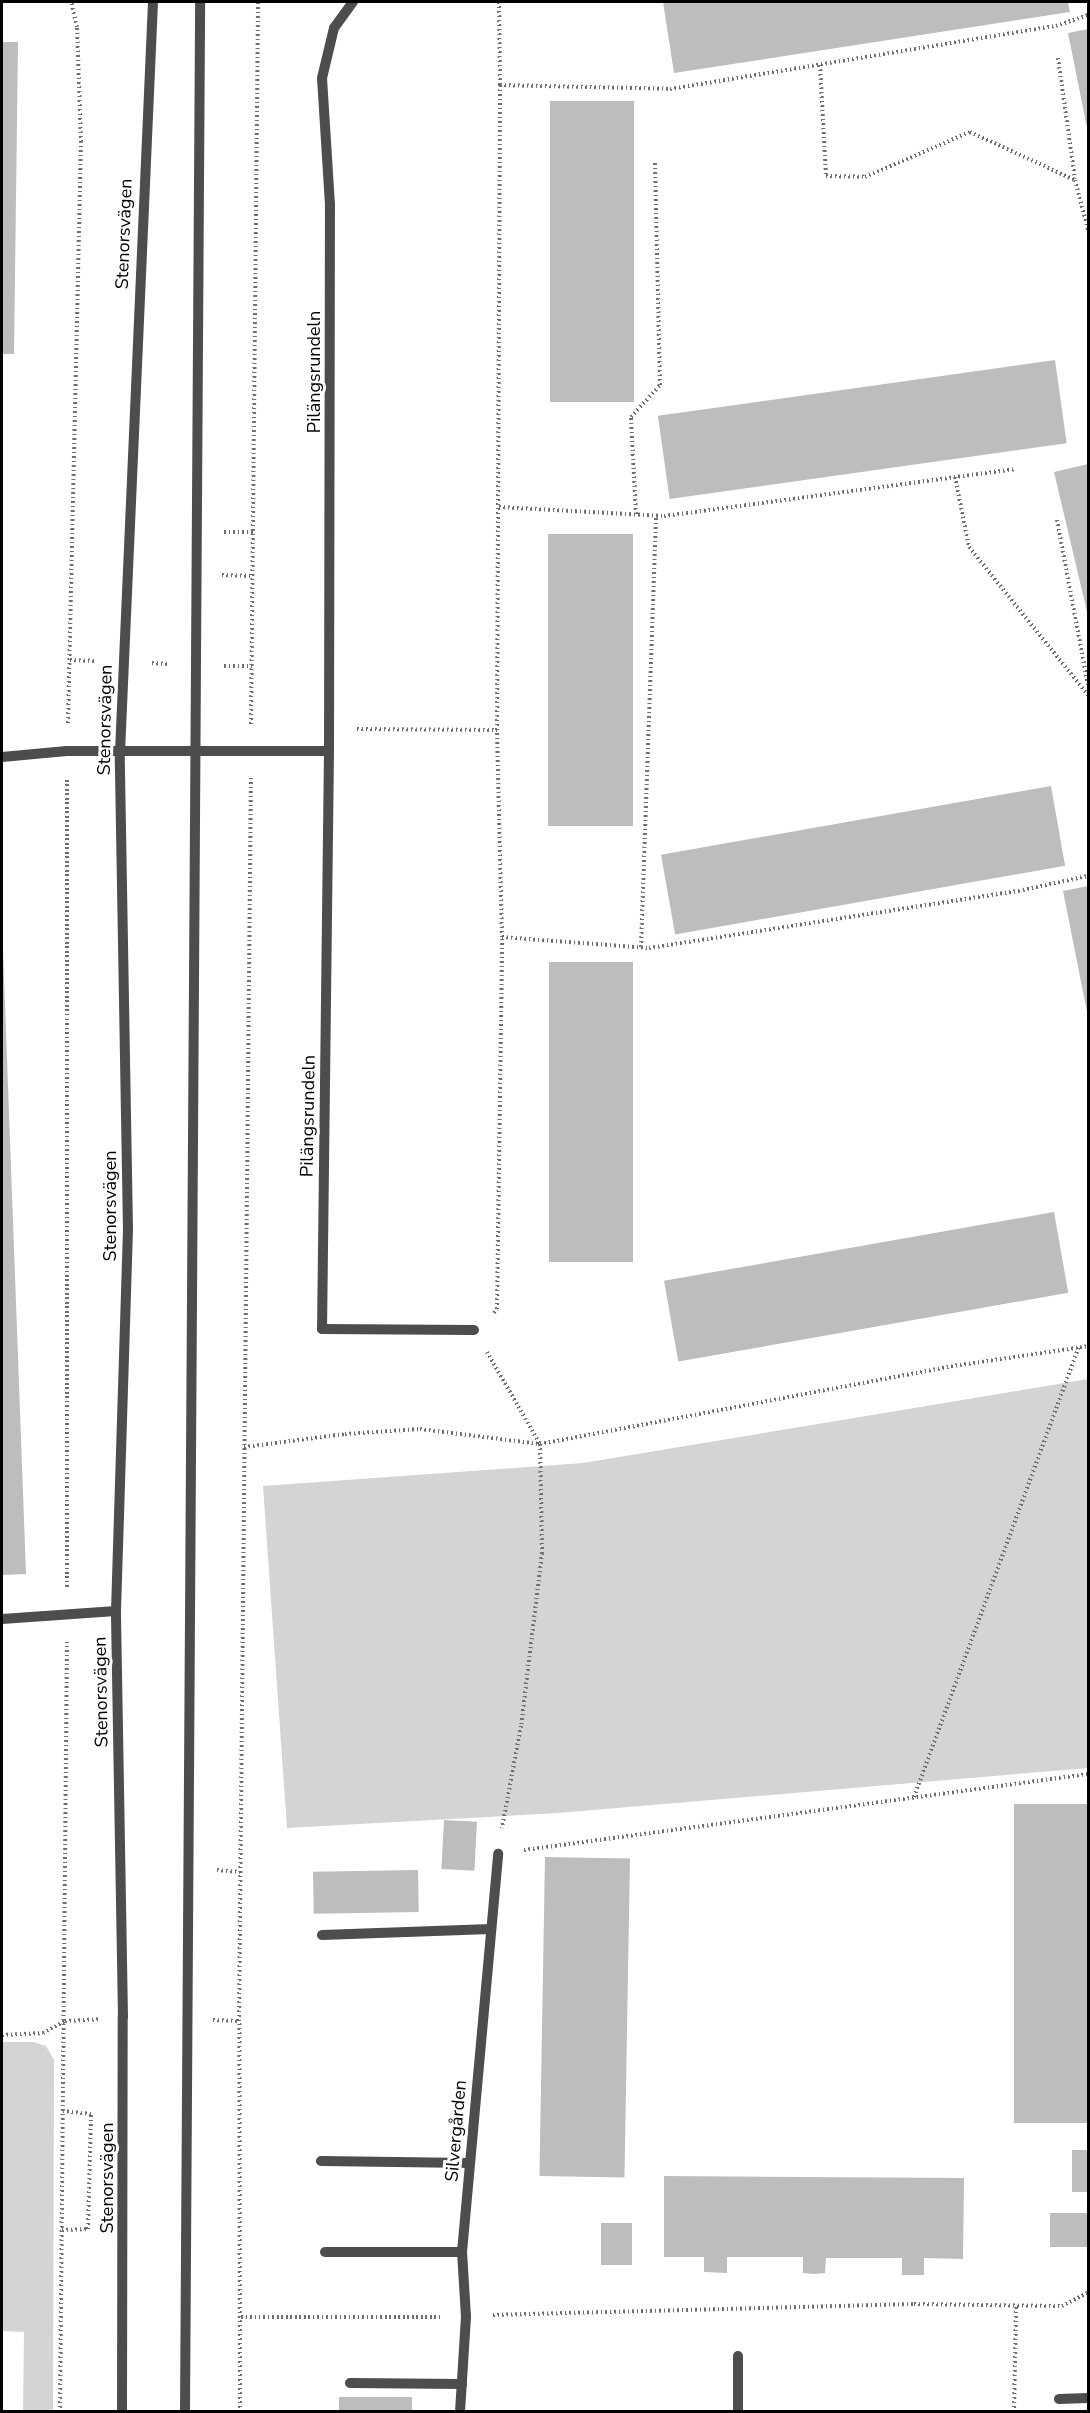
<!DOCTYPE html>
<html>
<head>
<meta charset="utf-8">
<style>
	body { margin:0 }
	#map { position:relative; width:1090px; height:2413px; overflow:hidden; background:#fff; font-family:"Nunito Sans",sans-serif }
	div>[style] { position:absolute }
	.green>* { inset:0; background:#d4d4d4 }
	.building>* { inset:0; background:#bdbdbd; transform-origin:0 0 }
	.path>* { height:4px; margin-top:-2px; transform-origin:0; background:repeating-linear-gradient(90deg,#6f6f6f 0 1.5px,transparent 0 4.5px) }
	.minor>* { height:10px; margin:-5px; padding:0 5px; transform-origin:5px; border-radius:5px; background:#4d4d4d }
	span { translate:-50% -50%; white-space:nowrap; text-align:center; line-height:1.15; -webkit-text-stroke:6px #fff; paint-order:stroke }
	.street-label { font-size:18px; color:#000 }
	.frame { position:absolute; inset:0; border:3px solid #000; pointer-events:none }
</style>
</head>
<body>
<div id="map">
	<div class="green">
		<i style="clip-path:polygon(1088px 1379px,1088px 1768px,558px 1813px,287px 1828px,263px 1486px,583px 1463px)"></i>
		<i style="clip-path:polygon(2px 2042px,34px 2042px,46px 2046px,54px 2060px,53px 2411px,23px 2411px,24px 2332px,2px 2331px)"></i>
	</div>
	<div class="building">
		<i style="clip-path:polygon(663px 2px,1068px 2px,1070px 12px,674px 73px)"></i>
		<i style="clip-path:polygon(1088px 29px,1088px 128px,1087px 128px,1068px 33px)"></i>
		<i style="clip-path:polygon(2px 42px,18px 42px,14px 354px,2px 354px)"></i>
		<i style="left:550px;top:101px;width:84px;height:301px"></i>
		<i style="left:1055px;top:360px;width:84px;height:401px;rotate:82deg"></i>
		<i style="clip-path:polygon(1088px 464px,1088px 616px,1054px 472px)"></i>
		<i style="left:633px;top:534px;width:292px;height:85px;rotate:90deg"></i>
		<i style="left:1051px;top:786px;width:81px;height:396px;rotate:80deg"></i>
		<i style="clip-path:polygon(1088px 886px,1088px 1012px,1087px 1012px,1063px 891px)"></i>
		<i style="clip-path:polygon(2px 923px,26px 1574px,2px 1575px)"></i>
		<i style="left:549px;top:962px;width:84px;height:300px"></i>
		<i style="left:1054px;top:1212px;width:82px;height:396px;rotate:80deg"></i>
		<i style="left:1014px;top:1804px;width:74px;height:319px"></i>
		<i style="left:444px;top:1820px;width:33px;height:49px;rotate:3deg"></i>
		<i style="left:545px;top:1857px;width:85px;height:319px;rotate:1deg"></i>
		<i style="left:418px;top:1870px;width:42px;height:105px;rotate:89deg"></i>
		<i style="left:1088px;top:2150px;width:42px;height:16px;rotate:90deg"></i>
		<i style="clip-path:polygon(664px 2176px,964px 2178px,963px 2259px,924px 2258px,924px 2275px,902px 2275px,902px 2258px,826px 2258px,825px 2273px,814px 2274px,803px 2273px,803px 2257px,727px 2257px,727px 2273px,704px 2272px,704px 2257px,664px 2257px)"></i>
		<i style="left:1050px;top:2213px;width:38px;height:34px"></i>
		<i style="left:601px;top:2223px;width:31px;height:42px"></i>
		<i style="left:339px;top:2397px;width:73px;height:15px"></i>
	</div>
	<div class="path">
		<i style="left:499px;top:2px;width:83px;rotate:89.3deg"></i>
		<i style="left:1058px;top:58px;width:122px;rotate:82deg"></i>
		<i style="left:820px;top:65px;width:111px;rotate:86.9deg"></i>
		<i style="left:826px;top:176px;width:39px;rotate:1deg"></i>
		<i style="left:865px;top:177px;width:114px;rotate:-23.2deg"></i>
		<i style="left:970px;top:132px;width:115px;rotate:24.6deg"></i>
		<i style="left:1075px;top:180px;width:52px;rotate:75.4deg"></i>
		<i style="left:955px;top:477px;width:71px;rotate:78.7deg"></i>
		<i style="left:969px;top:547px;width:190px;rotate:51.2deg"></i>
		<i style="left:499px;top:507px;width:165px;rotate:3.1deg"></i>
		<i style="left:664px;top:516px;width:353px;rotate:-7.6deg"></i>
		<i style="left:636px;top:514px;width:97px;rotate:-93deg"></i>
		<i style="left:631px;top:417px;width:43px;rotate:-47.8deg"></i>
		<i style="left:660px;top:385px;width:222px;rotate:-91.3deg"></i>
		<i style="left:1057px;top:520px;width:168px;rotate:79.4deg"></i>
		<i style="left:224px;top:532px;width:29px"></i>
		<i style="left:222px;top:575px;width:31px;rotate:2deg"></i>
		<i style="left:70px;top:660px;width:26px;rotate:2deg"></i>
		<i style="left:152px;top:663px;width:16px;rotate:4deg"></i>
		<i style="left:224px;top:666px;width:28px"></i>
		<i style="left:68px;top:723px;width:581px;rotate:-88.72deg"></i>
		<i style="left:81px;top:142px;width:115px;rotate:-92deg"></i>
		<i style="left:77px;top:27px;width:26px;rotate:-103deg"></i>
		<i style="left:251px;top:724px;width:722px;rotate:-89.44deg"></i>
		<i style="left:357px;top:729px;width:140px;rotate:0.4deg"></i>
		<i style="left:502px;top:937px;width:207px;rotate:-91.4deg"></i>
		<i style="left:497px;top:730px;width:645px;rotate:-89.73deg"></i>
		<i style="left:500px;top:85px;width:170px;rotate:1.3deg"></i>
		<i style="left:670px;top:89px;width:391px;rotate:-9.3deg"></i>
		<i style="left:1056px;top:26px;width:34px;rotate:-19deg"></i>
		<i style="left:641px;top:947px;width:432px;rotate:-88deg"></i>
		<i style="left:494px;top:1313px;width:5px;rotate:-53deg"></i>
		<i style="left:497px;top:1309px;width:372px;rotate:-89.2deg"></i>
		<i style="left:502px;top:937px;width:147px;rotate:4.3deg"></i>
		<i style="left:649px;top:948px;width:378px;rotate:-8.8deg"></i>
		<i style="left:1023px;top:890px;width:66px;rotate:-12.2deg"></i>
		<i style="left:487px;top:1352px;width:106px;rotate:60.1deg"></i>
		<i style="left:540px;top:1444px;width:109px;rotate:88.9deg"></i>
		<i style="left:542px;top:1553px;width:174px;rotate:96.9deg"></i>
		<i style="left:521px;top:1726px;width:104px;rotate:100.6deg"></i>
		<i style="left:244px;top:1447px;width:102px;rotate:-7.3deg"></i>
		<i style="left:345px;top:1434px;width:75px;rotate:-3.8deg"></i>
		<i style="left:420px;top:1429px;width:121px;rotate:7.1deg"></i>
		<i style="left:540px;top:1444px;width:427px;rotate:-10.7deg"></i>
		<i style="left:960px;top:1365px;width:129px;rotate:-8.4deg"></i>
		<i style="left:67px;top:1587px;width:809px;rotate:-90deg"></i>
		<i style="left:914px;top:1797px;width:479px;rotate:-69.9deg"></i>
		<i style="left:524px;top:1850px;width:569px;rotate:-7.67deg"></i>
		<i style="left:217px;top:1870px;width:23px;rotate:5deg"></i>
		<i style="left:213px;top:2020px;width:26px;rotate:2deg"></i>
		<i style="left:2px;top:2035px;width:41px;rotate:-2.8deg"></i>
		<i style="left:43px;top:2033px;width:25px;rotate:-29deg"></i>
		<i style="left:65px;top:2021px;width:33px;rotate:-3deg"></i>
		<i style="left:62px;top:2230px;width:26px;rotate:-2deg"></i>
		<i style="left:88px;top:2229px;width:115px;rotate:-88.5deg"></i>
		<i style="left:91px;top:2114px;width:28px;rotate:-174deg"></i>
		<i style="left:493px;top:2315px;width:421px;rotate:-1.5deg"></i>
		<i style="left:914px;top:2304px;width:148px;rotate:0.8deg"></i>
		<i style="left:1062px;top:2306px;width:29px;rotate:-27deg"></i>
		<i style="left:241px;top:2317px;width:199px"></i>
		<i style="left:60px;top:2412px;width:770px;rotate:-89.48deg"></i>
		<i style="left:240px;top:2412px;width:391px;rotate:-90.1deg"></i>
		<i style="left:239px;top:2021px;width:1245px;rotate:-89.45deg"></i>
		<i style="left:1014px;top:2412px;width:106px;rotate:-88.9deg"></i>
	</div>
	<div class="minor">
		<i style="left:329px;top:751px;width:546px;rotate:-89.9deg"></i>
		<i style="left:330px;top:205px;width:127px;rotate:-93.6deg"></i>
		<i style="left:322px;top:78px;width:51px;rotate:-76.5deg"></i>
		<i style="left:334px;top:28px;width:32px;rotate:-54deg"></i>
		<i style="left:2px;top:757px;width:65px;rotate:-5.3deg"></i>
		<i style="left:67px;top:751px;width:262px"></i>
		<i style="left:329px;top:751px;width:578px;rotate:90.69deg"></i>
		<i style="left:322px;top:1329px;width:152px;rotate:0.4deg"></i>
		<i style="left:2px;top:1619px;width:114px;rotate:-4deg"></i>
		<i style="left:322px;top:1935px;width:169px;rotate:-2deg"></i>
		<i style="left:321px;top:2161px;width:149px;rotate:0.8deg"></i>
		<i style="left:325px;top:2252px;width:137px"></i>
		<i style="left:738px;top:2356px;width:56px;rotate:90deg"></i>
		<i style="left:350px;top:2383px;width:112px;rotate:0.5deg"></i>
		<i style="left:1059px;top:2399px;width:29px;rotate:-2deg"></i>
		<i style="left:122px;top:2412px;width:395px;rotate:-89.9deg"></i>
		<i style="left:123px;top:2017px;width:406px;rotate:-91deg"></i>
		<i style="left:116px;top:1611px;width:381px;rotate:-88.2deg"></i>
		<i style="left:128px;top:1230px;width:478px;rotate:-91deg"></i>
		<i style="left:120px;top:752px;width:751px;rotate:-87.48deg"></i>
		<i style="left:185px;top:2412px;width:2410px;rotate:-89.64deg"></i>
		<i style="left:460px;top:2412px;width:95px;rotate:-86.4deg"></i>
		<i style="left:466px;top:2317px;width:65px;rotate:-93.5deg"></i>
		<i style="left:462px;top:2252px;width:400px;rotate:-84.8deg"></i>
	</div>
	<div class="street-label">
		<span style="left:124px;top:234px;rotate:-88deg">Stenorsvägen</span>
		<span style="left:314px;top:372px;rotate:-90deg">Pilängsrundeln</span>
		<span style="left:105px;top:720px;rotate:-89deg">Stenorsvägen</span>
		<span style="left:308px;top:1116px;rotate:-89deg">Pilängsrundeln</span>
		<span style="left:110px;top:1206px;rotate:-90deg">Stenorsvägen</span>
		<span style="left:101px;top:1692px;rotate:-91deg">Stenorsvägen</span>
		<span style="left:456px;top:2131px;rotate:-85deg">Silvergården</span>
		<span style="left:107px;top:2178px;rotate:-90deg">Stenorsvägen</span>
	</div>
	<div class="frame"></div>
</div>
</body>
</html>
